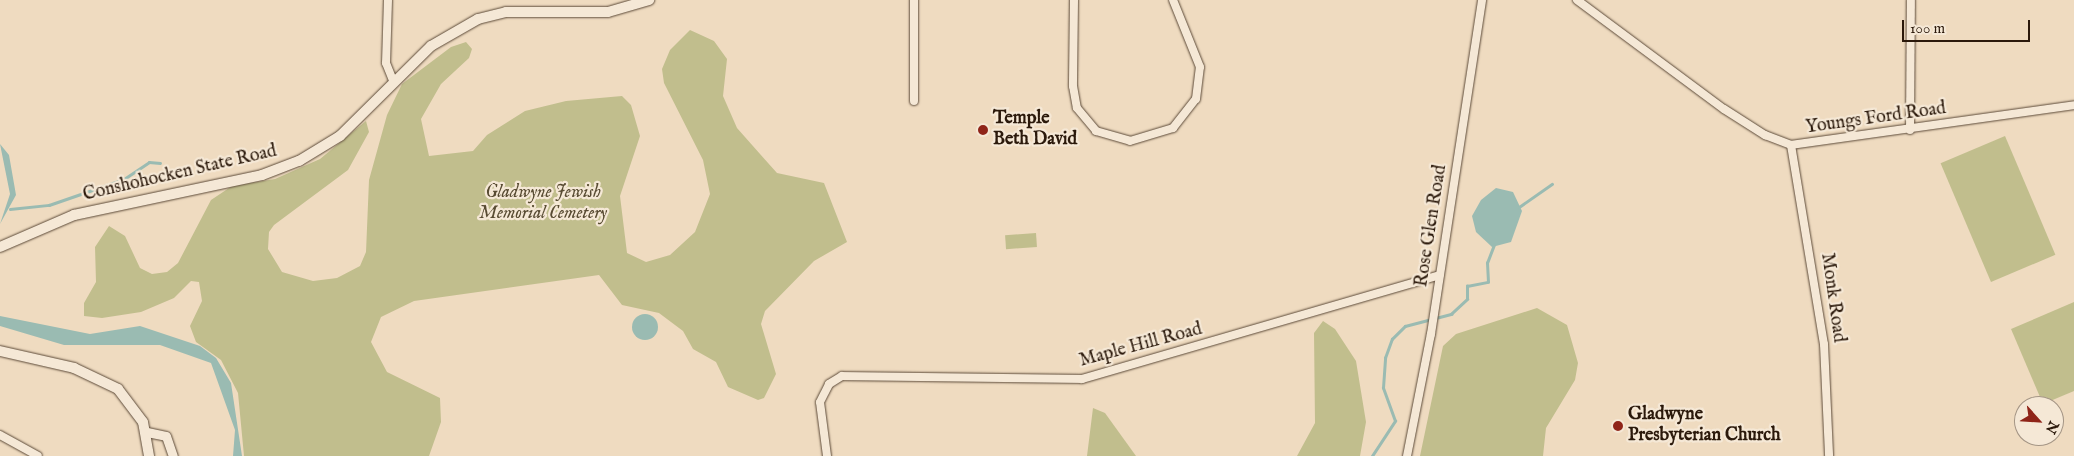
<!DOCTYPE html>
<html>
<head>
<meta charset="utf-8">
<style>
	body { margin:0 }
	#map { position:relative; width:2074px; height:456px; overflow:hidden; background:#efdbc0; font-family:"IM FELL English",serif }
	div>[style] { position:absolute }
	.green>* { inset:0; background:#c1be8d; transform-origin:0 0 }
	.water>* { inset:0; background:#9abbb2 }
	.round { border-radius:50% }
	.stream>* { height:2.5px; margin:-1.25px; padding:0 1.25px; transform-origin:1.25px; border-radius:1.25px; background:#9abbb2 }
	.roads { filter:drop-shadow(0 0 1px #5c4a38) drop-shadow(0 0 1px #5c4a38) }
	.minor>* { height:8px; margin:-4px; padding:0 4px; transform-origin:4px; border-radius:4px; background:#f5e8d6 }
	.tertiary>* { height:9px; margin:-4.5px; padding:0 4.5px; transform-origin:4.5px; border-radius:4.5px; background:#f5e8d6 }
	.secondary>* { height:10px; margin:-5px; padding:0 5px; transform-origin:5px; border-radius:5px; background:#f5e8d6 }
	.dots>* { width:14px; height:14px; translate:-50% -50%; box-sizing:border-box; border:2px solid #f5e8d6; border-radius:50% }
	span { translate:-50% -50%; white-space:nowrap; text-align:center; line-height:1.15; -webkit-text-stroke:4.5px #f5e8d6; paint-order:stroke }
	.street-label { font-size:18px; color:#2b190b }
	.poi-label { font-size:18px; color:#2b190b; font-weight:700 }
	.left { translate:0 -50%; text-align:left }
	.park-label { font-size:18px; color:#584b32; font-style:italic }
	.north { position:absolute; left:2014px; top:396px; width:50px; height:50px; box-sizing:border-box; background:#f5e8d6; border:1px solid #a49585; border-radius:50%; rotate:116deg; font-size:14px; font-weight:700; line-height:20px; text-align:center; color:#2b190b }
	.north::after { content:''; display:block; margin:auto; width:18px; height:22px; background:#8f2418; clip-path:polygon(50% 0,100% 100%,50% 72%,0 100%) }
	.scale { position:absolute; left:1902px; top:20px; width:128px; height:22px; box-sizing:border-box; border:2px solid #2b190b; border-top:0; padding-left:6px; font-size:15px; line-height:18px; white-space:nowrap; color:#2b190b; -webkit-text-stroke:4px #f5e8d6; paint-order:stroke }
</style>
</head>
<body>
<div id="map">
	<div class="green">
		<i style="clip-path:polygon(690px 30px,714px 41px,727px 59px,723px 96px,737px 128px,777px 173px,824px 183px,847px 242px,814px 261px,765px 311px,761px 324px,776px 374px,764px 398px,758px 400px,728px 387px,716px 362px,693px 349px,683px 331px,659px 313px,622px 305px,599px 275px,414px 301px,381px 317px,371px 342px,387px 372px,440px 398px,441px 422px,429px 456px,244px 456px,238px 393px,221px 360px,196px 342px,190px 326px,202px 301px,199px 282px,191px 281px,174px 298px,141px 312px,102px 318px,84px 316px,84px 303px,96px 282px,95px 247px,109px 226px,125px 236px,140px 268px,152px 274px,167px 272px,178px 263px,211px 200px,232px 186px,275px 179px,320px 159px,366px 121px,369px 132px,348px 170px,274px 225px,269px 232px,268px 249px,282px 272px,313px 281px,337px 278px,360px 266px,366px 252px,369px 180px,387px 115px,402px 84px,451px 47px,466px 42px,472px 49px,469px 58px,441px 84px,421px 119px,429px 156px,473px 151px,487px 135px,525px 111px,566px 101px,622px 96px,631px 105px,640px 136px,620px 196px,627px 253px,646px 262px,670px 255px,695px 232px,710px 194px,703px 160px,664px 83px,662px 69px,670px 50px)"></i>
		<i style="left:2005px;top:136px;width:129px;height:70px;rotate:67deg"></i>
		<i style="left:1036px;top:233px;width:14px;height:31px;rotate:86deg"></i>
		<i style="clip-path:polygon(2074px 302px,2074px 391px,2043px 404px,2011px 329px)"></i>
		<i style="clip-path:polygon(1537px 308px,1567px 325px,1578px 363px,1575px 380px,1546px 428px,1543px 456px,1420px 456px,1443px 346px,1456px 334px)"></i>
		<i style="clip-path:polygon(1323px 321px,1335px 329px,1356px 361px,1366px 422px,1360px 456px,1297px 456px,1315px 423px,1314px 333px)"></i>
		<i style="clip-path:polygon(1093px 408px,1105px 413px,1136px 456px,1087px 456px)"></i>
	</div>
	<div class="water">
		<i style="clip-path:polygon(0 144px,9px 155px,16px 195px,0 224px,10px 194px)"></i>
		<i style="clip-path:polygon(1496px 188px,1513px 192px,1522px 211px,1511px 242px,1492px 247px,1476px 232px,1472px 216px,1481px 200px)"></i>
		<i class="round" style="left:632px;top:314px;width:26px;height:26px"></i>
		<i style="clip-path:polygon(0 316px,90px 334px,140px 326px,200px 346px,216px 358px,231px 383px,242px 456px,233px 456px,235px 430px,211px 363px,160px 345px,64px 345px,0 326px)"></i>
	</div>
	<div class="stream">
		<i style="left:1519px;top:207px;width:40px;rotate:-34.9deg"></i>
		<i style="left:10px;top:209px;width:39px;rotate:-6deg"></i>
		<i style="left:49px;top:205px;width:79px;rotate:-19.1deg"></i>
		<i style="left:124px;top:179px;width:30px;rotate:-34deg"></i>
		<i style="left:149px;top:162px;width:11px;rotate:5deg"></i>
		<i style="left:1372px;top:456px;width:42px;rotate:-56.7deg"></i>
		<i style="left:1395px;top:421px;width:35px;rotate:-110deg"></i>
		<i style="left:1383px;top:388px;width:30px;rotate:-86deg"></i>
		<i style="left:1385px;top:358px;width:20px;rotate:-70deg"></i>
		<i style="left:1392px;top:339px;width:18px;rotate:-45deg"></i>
		<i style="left:1405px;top:326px;width:48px;rotate:-14.6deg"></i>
		<i style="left:1451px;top:314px;width:22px;rotate:-43deg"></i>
		<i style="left:1467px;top:299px;width:13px;rotate:-90deg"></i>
		<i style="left:1467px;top:286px;width:21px;rotate:-11deg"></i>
		<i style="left:1488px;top:282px;width:19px;rotate:-93deg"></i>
		<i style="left:1487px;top:263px;width:19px;rotate:-69deg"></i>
	</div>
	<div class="roads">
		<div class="minor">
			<i style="left:388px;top:0;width:63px;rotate:91.8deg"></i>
			<i style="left:386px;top:63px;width:18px;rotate:68deg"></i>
			<i style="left:1074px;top:0;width:86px;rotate:90.7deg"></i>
			<i style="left:1073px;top:86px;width:22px;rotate:80deg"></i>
			<i style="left:1077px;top:108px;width:30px;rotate:50deg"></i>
			<i style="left:1096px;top:131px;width:35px;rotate:16deg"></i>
			<i style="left:1130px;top:141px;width:45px;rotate:-16.8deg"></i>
			<i style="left:1173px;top:128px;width:37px;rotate:-52deg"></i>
			<i style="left:1196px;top:99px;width:32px;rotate:-83deg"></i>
			<i style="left:1200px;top:67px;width:72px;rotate:-111.9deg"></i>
			<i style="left:1577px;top:0;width:183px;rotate:36.6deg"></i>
			<i style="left:1724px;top:109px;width:49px;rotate:32.4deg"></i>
			<i style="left:1765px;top:135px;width:28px;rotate:21deg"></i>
			<i style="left:1791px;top:145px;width:286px;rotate:-8deg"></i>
			<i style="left:914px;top:101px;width:101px;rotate:-90deg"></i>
			<i style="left:1910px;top:130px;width:130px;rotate:-89.6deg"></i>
			<i style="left:1791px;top:145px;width:202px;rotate:80.6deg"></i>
			<i style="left:1824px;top:344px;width:112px;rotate:87.4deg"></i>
			<i style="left:0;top:435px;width:43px;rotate:28.9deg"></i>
			<i style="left:827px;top:456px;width:54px;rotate:-97.4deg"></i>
			<i style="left:820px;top:402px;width:20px;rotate:-63deg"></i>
			<i style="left:829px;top:384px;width:15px;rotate:-32deg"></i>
			<i style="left:842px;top:376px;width:240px;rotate:0.7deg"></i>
			<i style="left:1082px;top:379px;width:372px;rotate:-16.2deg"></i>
			<i style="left:1407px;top:456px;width:124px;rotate:-78.9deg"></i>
			<i style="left:1431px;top:334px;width:338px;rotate:-81.3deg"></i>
		</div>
		<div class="tertiary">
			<i style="left:147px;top:432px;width:19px;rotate:12deg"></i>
			<i style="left:166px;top:436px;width:21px;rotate:71deg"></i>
		</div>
		<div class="secondary">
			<i style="left:0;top:247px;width:81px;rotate:-23.4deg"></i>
			<i style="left:74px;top:215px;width:192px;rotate:-12deg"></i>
			<i style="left:262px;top:175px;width:40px;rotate:-21deg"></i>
			<i style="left:299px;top:161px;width:48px;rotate:-31.4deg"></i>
			<i style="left:340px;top:136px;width:128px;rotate:-44.7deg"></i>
			<i style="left:431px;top:46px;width:54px;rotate:-29.9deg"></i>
			<i style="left:478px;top:19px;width:29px;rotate:-14deg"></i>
			<i style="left:506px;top:12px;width:102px"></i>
			<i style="left:608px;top:12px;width:43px;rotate:-16.3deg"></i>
			<i style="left:0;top:351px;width:76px;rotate:12.9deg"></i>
			<i style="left:74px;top:368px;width:49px;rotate:25.5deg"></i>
			<i style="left:118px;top:389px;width:41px;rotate:52.9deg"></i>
			<i style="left:143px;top:422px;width:35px;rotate:80deg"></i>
		</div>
	</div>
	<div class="dots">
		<i style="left:983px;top:130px;background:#8f2418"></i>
		<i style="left:1618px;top:426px;background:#8f2418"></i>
	</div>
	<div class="street-label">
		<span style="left:1876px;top:119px;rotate:-8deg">Youngs Ford Road</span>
		<span style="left:180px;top:174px;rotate:-13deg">Conshohocken State Road</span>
		<span style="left:1432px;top:226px;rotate:-81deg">Rose Glen Road</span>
		<span style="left:1832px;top:298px;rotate:82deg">Monk Road</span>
		<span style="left:1141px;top:346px;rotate:-15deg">Maple Hill Road</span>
	</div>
	<div class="poi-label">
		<span class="left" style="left:993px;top:130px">Temple<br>Beth David</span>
		<span class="left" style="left:1628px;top:426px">Gladwyne<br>Presbyterian Church</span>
	</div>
	<div class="park-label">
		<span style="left:543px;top:204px">Gladwyne Jewish<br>Memorial Cemetery</span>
	</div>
	<div class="north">N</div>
	<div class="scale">100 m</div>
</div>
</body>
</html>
